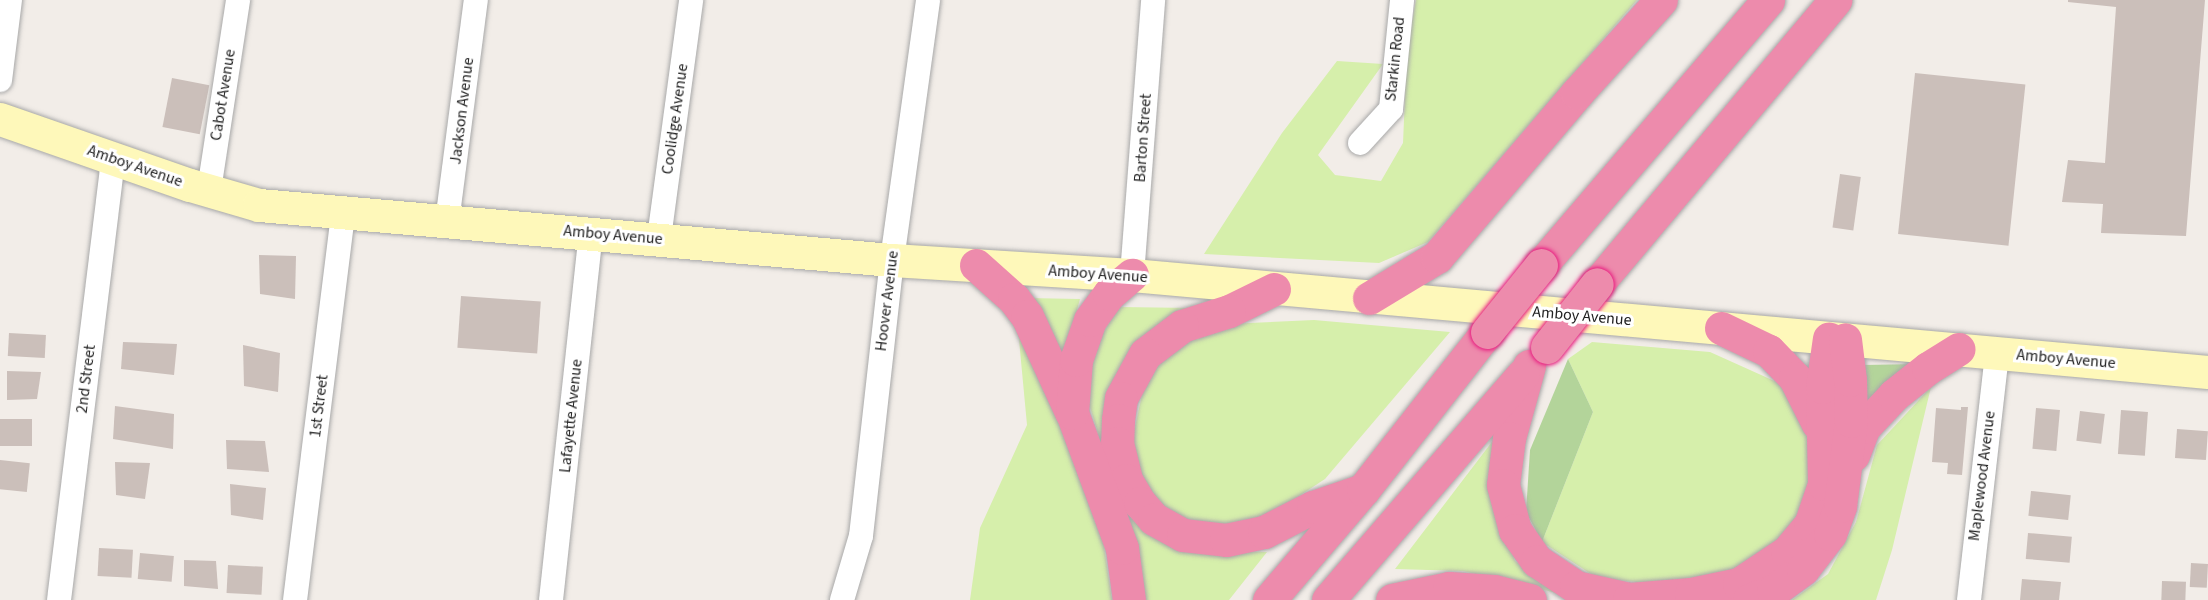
<!DOCTYPE html>
<html>
<head>
<meta charset="utf-8">
<style>
	body { margin:0 }
	#map { position:relative; width:2208px; height:600px; overflow:hidden; background:#f2ede8; font-family:"Source Sans 3",sans-serif }
	div>[style] { position:absolute }
	.grass>* { inset:0; background:#d6efab }
	.forest>* { inset:0; background:#b3d49a }
	.building>* { inset:0; background:#cbbfba; transform-origin:0 0 }
	.roads { filter:drop-shadow(0 0 2px #a8a8a8) drop-shadow(0 0 2px #a8a8a8) }
	.street>* { height:24px; margin:-12px; padding:0 12px; transform-origin:12px; border-radius:12px; background:#fff }
	.secondary>* { height:33px; margin:-16.5px; padding:0 16.5px; transform-origin:16.5px; border-radius:16.5px; background:#fef8ba }
	.highway>* { height:33px; margin:-16.5px; padding:0 16.5px; transform-origin:16.5px; border-radius:16.5px; background:#ed8bac }
	.bridges { filter:drop-shadow(0 0 2px #e81d80) drop-shadow(0 0 2px #e81d80) }
	.highway-bridge>* { height:33px; margin:-16.5px; padding:0 16.5px; transform-origin:16.5px; border-radius:16.5px; background:#ed8bac }
	span { translate:-50% -50%; white-space:nowrap; text-align:center; line-height:1.15; -webkit-text-stroke:6px #fff; paint-order:stroke }
	.street-label { font-size:16px; color:#212121 }
</style>
</head>
<body>
<div id="map">
	<div class="grass">
		<i style="clip-path:polygon(1416px 0,1637px 0,1428px 242px,1379px 263px,1204px 254px,1282px 133px,1337px 61px,1383px 64px,1318px 155px,1335px 175px,1381px 181px,1403px 143px,1407px 49px)"></i>
		<i style="clip-path:polygon(1027px 298px,1080px 299px,1062px 365px)"></i>
		<i style="clip-path:polygon(1119px 307px,1193px 308px,1151px 331px,1106px 459px,1089px 404px,1092px 351px)"></i>
		<i style="clip-path:polygon(1314px 320px,1450px 332px,1325px 479px,1264px 519px,1221px 528px,1168px 514px,1142px 485px,1131px 445px,1145px 381px,1179px 341px,1227px 324px)"></i>
		<i style="clip-path:polygon(1018px 329px,1099px 514px,1112px 600px,970px 600px,980px 528px,1027px 425px)"></i>
		<i style="clip-path:polygon(1592px 342px,1710px 352px,1790px 388px,1816px 441px,1817px 472px,1795px 529px,1748px 566px,1677px 586px,1597px 578px,1542px 542px,1593px 412px,1568px 359px)"></i>
		<i style="clip-path:polygon(1931px 387px,1892px 550px,1876px 600px,1792px 600px,1828px 574px,1856px 522px,1877px 445px)"></i>
		<i style="clip-path:polygon(1498px 434px,1490px 499px,1515px 561px,1561px 594px,1463px 571px,1395px 569px)"></i>
		<i style="clip-path:polygon(1122px 500px,1182px 550px,1267px 552px,1229px 600px,1136px 600px)"></i>
	</div>
	<div class="forest">
		<i style="clip-path:polygon(1568px 359px,1593px 412px,1542px 542px,1526px 512px,1530px 450px)"></i>
		<i style="clip-path:polygon(1916px 364px,1868px 407px,1863px 365px)"></i>
	</div>
	<div class="building">
		<i style="clip-path:polygon(2068px 0,2205px 0,2186px 236px,2101px 233px,2103px 204px,2062px 202px,2068px 160px,2105px 163px,2116px 7px,2068px 2px)"></i>
		<i style="left:1915px;top:73px;width:111px;height:162px;rotate:6deg"></i>
		<i style="left:172px;top:78px;width:38px;height:50px;rotate:11deg"></i>
		<i style="left:1840px;top:174px;width:21px;height:54px;rotate:8deg"></i>
		<i style="clip-path:polygon(259px 255px,296px 256px,295px 299px,260px 294px)"></i>
		<i style="left:461px;top:296px;width:80px;height:52px;rotate:4deg"></i>
		<i style="left:9px;top:333px;width:37px;height:23px;rotate:3deg"></i>
		<i style="clip-path:polygon(123px 342px,177px 344px,174px 375px,121px 369px)"></i>
		<i style="clip-path:polygon(243px 345px,280px 353px,278px 392px,244px 386px)"></i>
		<i style="clip-path:polygon(7px 371px,41px 372px,37px 399px,7px 400px)"></i>
		<i style="clip-path:polygon(115px 406px,174px 414px,173px 449px,113px 439px)"></i>
		<i style="clip-path:polygon(1961px 407px,1968px 407px,1962px 475px,1947px 474px,1948px 463px,1932px 462px,1936px 408px,1961px 410px)"></i>
		<i style="left:2036px;top:408px;width:24px;height:41px;rotate:5deg"></i>
		<i style="left:2121px;top:410px;width:27px;height:44px;rotate:4deg"></i>
		<i style="left:2080px;top:411px;width:25px;height:30px;rotate:7deg"></i>
		<i style="left:0;top:419px;width:32px;height:27px"></i>
		<i style="left:2177px;top:429px;width:31px;height:29px;rotate:4deg"></i>
		<i style="clip-path:polygon(226px 440px,265px 441px,269px 472px,227px 469px)"></i>
		<i style="left:0;top:460px;width:30px;height:29px;rotate:6deg"></i>
		<i style="clip-path:polygon(115px 462px,150px 463px,145px 499px,116px 495px)"></i>
		<i style="clip-path:polygon(230px 484px,266px 488px,263px 520px,231px 515px)"></i>
		<i style="left:2031px;top:491px;width:40px;height:25px;rotate:6deg"></i>
		<i style="left:2028px;top:533px;width:44px;height:26px;rotate:5deg"></i>
		<i style="left:99px;top:548px;width:34px;height:28px;rotate:3deg"></i>
		<i style="left:140px;top:553px;width:34px;height:26px;rotate:5deg"></i>
		<i style="clip-path:polygon(184px 560px,216px 561px,218px 589px,184px 586px)"></i>
		<i style="left:2191px;top:563px;width:17px;height:24px;rotate:3deg"></i>
		<i style="left:228px;top:565px;width:35px;height:28px;rotate:3deg"></i>
		<i style="clip-path:polygon(2022px 579px,2061px 582px,2059px 600px,2020px 600px)"></i>
		<i style="left:2162px;top:581px;width:24px;height:19px;rotate:2deg"></i>
	</div>
	<div class="roads">
		<div class="street">
			<i style="left:0;top:80px;width:81px;rotate:-82.9deg"></i>
			<i style="left:1360px;top:143px;width:46px;rotate:-47.6deg"></i>
			<i style="left:1391px;top:109px;width:110px;rotate:-84.2deg"></i>
			<i style="left:209px;top:190px;width:192px;rotate:-81.3deg"></i>
			<i style="left:447px;top:222px;width:224px;rotate:-82.6deg"></i>
			<i style="left:659px;top:238px;width:240px;rotate:-82.3deg"></i>
			<i style="left:1132px;top:275px;width:276px;rotate:-85.6deg"></i>
			<i style="left:59px;top:600px;width:445px;rotate:-83deg"></i>
			<i style="left:295px;top:600px;width:391px;rotate:-82.9deg"></i>
			<i style="left:551px;top:600px;width:369px;rotate:-83.8deg"></i>
			<i style="left:842px;top:600px;width:67px;rotate:-73.5deg"></i>
			<i style="left:861px;top:536px;width:278px;rotate:-83.6deg"></i>
			<i style="left:892px;top:260px;width:262px;rotate:-82.1deg"></i>
			<i style="left:1969px;top:600px;width:249px;rotate:-83.5deg"></i>
		</div>
		<div class="secondary">
			<i style="left:0;top:119px;width:201px;rotate:19.2deg"></i>
			<i style="left:190px;top:185px;width:72px;rotate:16.2deg"></i>
			<i style="left:259px;top:205px;width:635px;rotate:4.97deg"></i>
			<i style="left:892px;top:260px;width:240px;rotate:3.6deg"></i>
			<i style="left:1132px;top:275px;width:1080px;rotate:5.15deg"></i>
		</div>
		<div class="highway">
			<i style="left:976px;top:265px;width:51px;rotate:41.8deg"></i>
			<i style="left:1014px;top:299px;width:21px;rotate:53deg"></i>
			<i style="left:1027px;top:316px;width:106px;rotate:65.4deg"></i>
			<i style="left:1541px;top:265px;width:349px;rotate:-49.4deg"></i>
			<i style="left:1597px;top:284px;width:371px;rotate:-50deg"></i>
			<i style="left:1274px;top:289px;width:50px;rotate:153.9deg"></i>
			<i style="left:1229px;top:311px;width:49px;rotate:162.3deg"></i>
			<i style="left:1182px;top:326px;width:46px;rotate:142.9deg"></i>
			<i style="left:1145px;top:354px;width:50px;rotate:118.6deg"></i>
			<i style="left:1121px;top:398px;width:22px;rotate:98deg"></i>
			<i style="left:1118px;top:420px;width:23px;rotate:92deg"></i>
			<i style="left:1117px;top:443px;width:38px;rotate:76deg"></i>
			<i style="left:1126px;top:480px;width:27px;rotate:59deg"></i>
			<i style="left:1140px;top:503px;width:21px;rotate:49deg"></i>
			<i style="left:1154px;top:519px;width:33px;rotate:29deg"></i>
			<i style="left:1183px;top:535px;width:43px;rotate:6.6deg"></i>
			<i style="left:1226px;top:540px;width:39px;rotate:-12deg"></i>
			<i style="left:1264px;top:532px;width:55px;rotate:-27deg"></i>
			<i style="left:1313px;top:507px;width:53px;rotate:-18.8deg"></i>
			<i style="left:1369px;top:298px;width:79px;rotate:-31.1deg"></i>
			<i style="left:1437px;top:257px;width:216px;rotate:-49.5deg"></i>
			<i style="left:1577px;top:93px;width:125px;rotate:-47.9deg"></i>
			<i style="left:1721px;top:328px;width:53px;rotate:25.6deg"></i>
			<i style="left:1769px;top:351px;width:37px;rotate:46deg"></i>
			<i style="left:1795px;top:378px;width:51px;rotate:63.4deg"></i>
			<i style="left:1529px;top:366px;width:75px;rotate:105.5deg"></i>
			<i style="left:1509px;top:438px;width:47px;rotate:97.3deg"></i>
			<i style="left:1503px;top:485px;width:47px;rotate:75.1deg"></i>
			<i style="left:1515px;top:530px;width:38px;rotate:55deg"></i>
			<i style="left:1537px;top:561px;width:47px;rotate:33.7deg"></i>
			<i style="left:1576px;top:587px;width:54px;rotate:12.8deg"></i>
			<i style="left:1629px;top:599px;width:62px;rotate:-4.6deg"></i>
			<i style="left:1691px;top:594px;width:49px;rotate:-11.8deg"></i>
			<i style="left:1739px;top:584px;width:58px;rotate:-33.7deg"></i>
			<i style="left:1787px;top:552px;width:35px;rotate:-50deg"></i>
			<i style="left:1810px;top:525px;width:43px;rotate:-71.1deg"></i>
			<i style="left:1824px;top:484px;width:97px;rotate:-91.2deg"></i>
			<i style="left:1822px;top:387px;width:49px;rotate:-81.9deg"></i>
			<i style="left:1853px;top:455px;width:30px;rotate:-69deg"></i>
			<i style="left:1864px;top:427px;width:44px;rotate:-46.8deg"></i>
			<i style="left:1894px;top:395px;width:43px;rotate:-38.5deg"></i>
			<i style="left:1928px;top:368px;width:36px;rotate:-32deg"></i>
			<i style="left:1129px;top:600px;width:52px;rotate:-97.7deg"></i>
			<i style="left:1122px;top:548px;width:144px;rotate:-110.3deg"></i>
			<i style="left:1072px;top:413px;width:53px;rotate:-85.7deg"></i>
			<i style="left:1076px;top:360px;width:42px;rotate:-70.7deg"></i>
			<i style="left:1090px;top:320px;width:32px;rotate:-54deg"></i>
			<i style="left:1109px;top:294px;width:30px;rotate:-40deg"></i>
			<i style="left:1269px;top:600px;width:145px;rotate:-49.5deg"></i>
			<i style="left:1363px;top:490px;width:201px;rotate:-51.9deg"></i>
			<i style="left:1328px;top:600px;width:298px;rotate:-49.2deg"></i>
			<i style="left:1392px;top:600px;width:58px;rotate:-11.9deg"></i>
			<i style="left:1449px;top:588px;width:45px;rotate:3.8deg"></i>
			<i style="left:1494px;top:591px;width:37px;rotate:14deg"></i>
			<i style="left:1749px;top:600px;width:26px;rotate:-21deg"></i>
			<i style="left:1773px;top:591px;width:37px;rotate:-36deg"></i>
			<i style="left:1803px;top:569px;width:44px;rotate:-52.4deg"></i>
			<i style="left:1830px;top:534px;width:30px;rotate:-70deg"></i>
			<i style="left:1840px;top:506px;width:86px;rotate:-82.6deg"></i>
			<i style="left:1851px;top:421px;width:41px;rotate:-91.4deg"></i>
			<i style="left:1850px;top:380px;width:41px;rotate:-97deg"></i>
		</div>
	</div>
	<div class="bridges">
		<div class="highway-bridge">
			<i style="left:1487px;top:332px;width:86px;rotate:-51.1deg"></i>
			<i style="left:1547px;top:347px;width:80px;rotate:-51.6deg"></i>
		</div>
	</div>
	<div class="street-label">
		<span style="left:1395px;top:59px;rotate:-84deg">Starkin Road</span>
		<span style="left:223px;top:95px;rotate:-81deg">Cabot Avenue</span>
		<span style="left:462px;top:111px;rotate:-83deg">Jackson Avenue</span>
		<span style="left:675px;top:119px;rotate:-82deg">Coolidge Avenue</span>
		<span style="left:1143px;top:138px;rotate:-86deg">Barton Street</span>
		<span style="left:135px;top:166px;rotate:19deg">Amboy Avenue</span>
		<span style="left:613px;top:235px;rotate:5deg">Amboy Avenue</span>
		<span style="left:1098px;top:274px;rotate:4deg">Amboy Avenue</span>
		<span style="left:887px;top:301px;rotate:-83deg">Hoover Avenue</span>
		<span style="left:1582px;top:316px;rotate:5deg">Amboy Avenue</span>
		<span style="left:2066px;top:359px;rotate:5deg">Amboy Avenue</span>
		<span style="left:86px;top:379px;rotate:-83deg">2nd Street</span>
		<span style="left:319px;top:406px;rotate:-83deg">1st Street</span>
		<span style="left:571px;top:416px;rotate:-84deg">Lafayette Avenue</span>
		<span style="left:1982px;top:476px;rotate:-83deg">Maplewood Avenue</span>
	</div>
</div>
</body>
</html>
